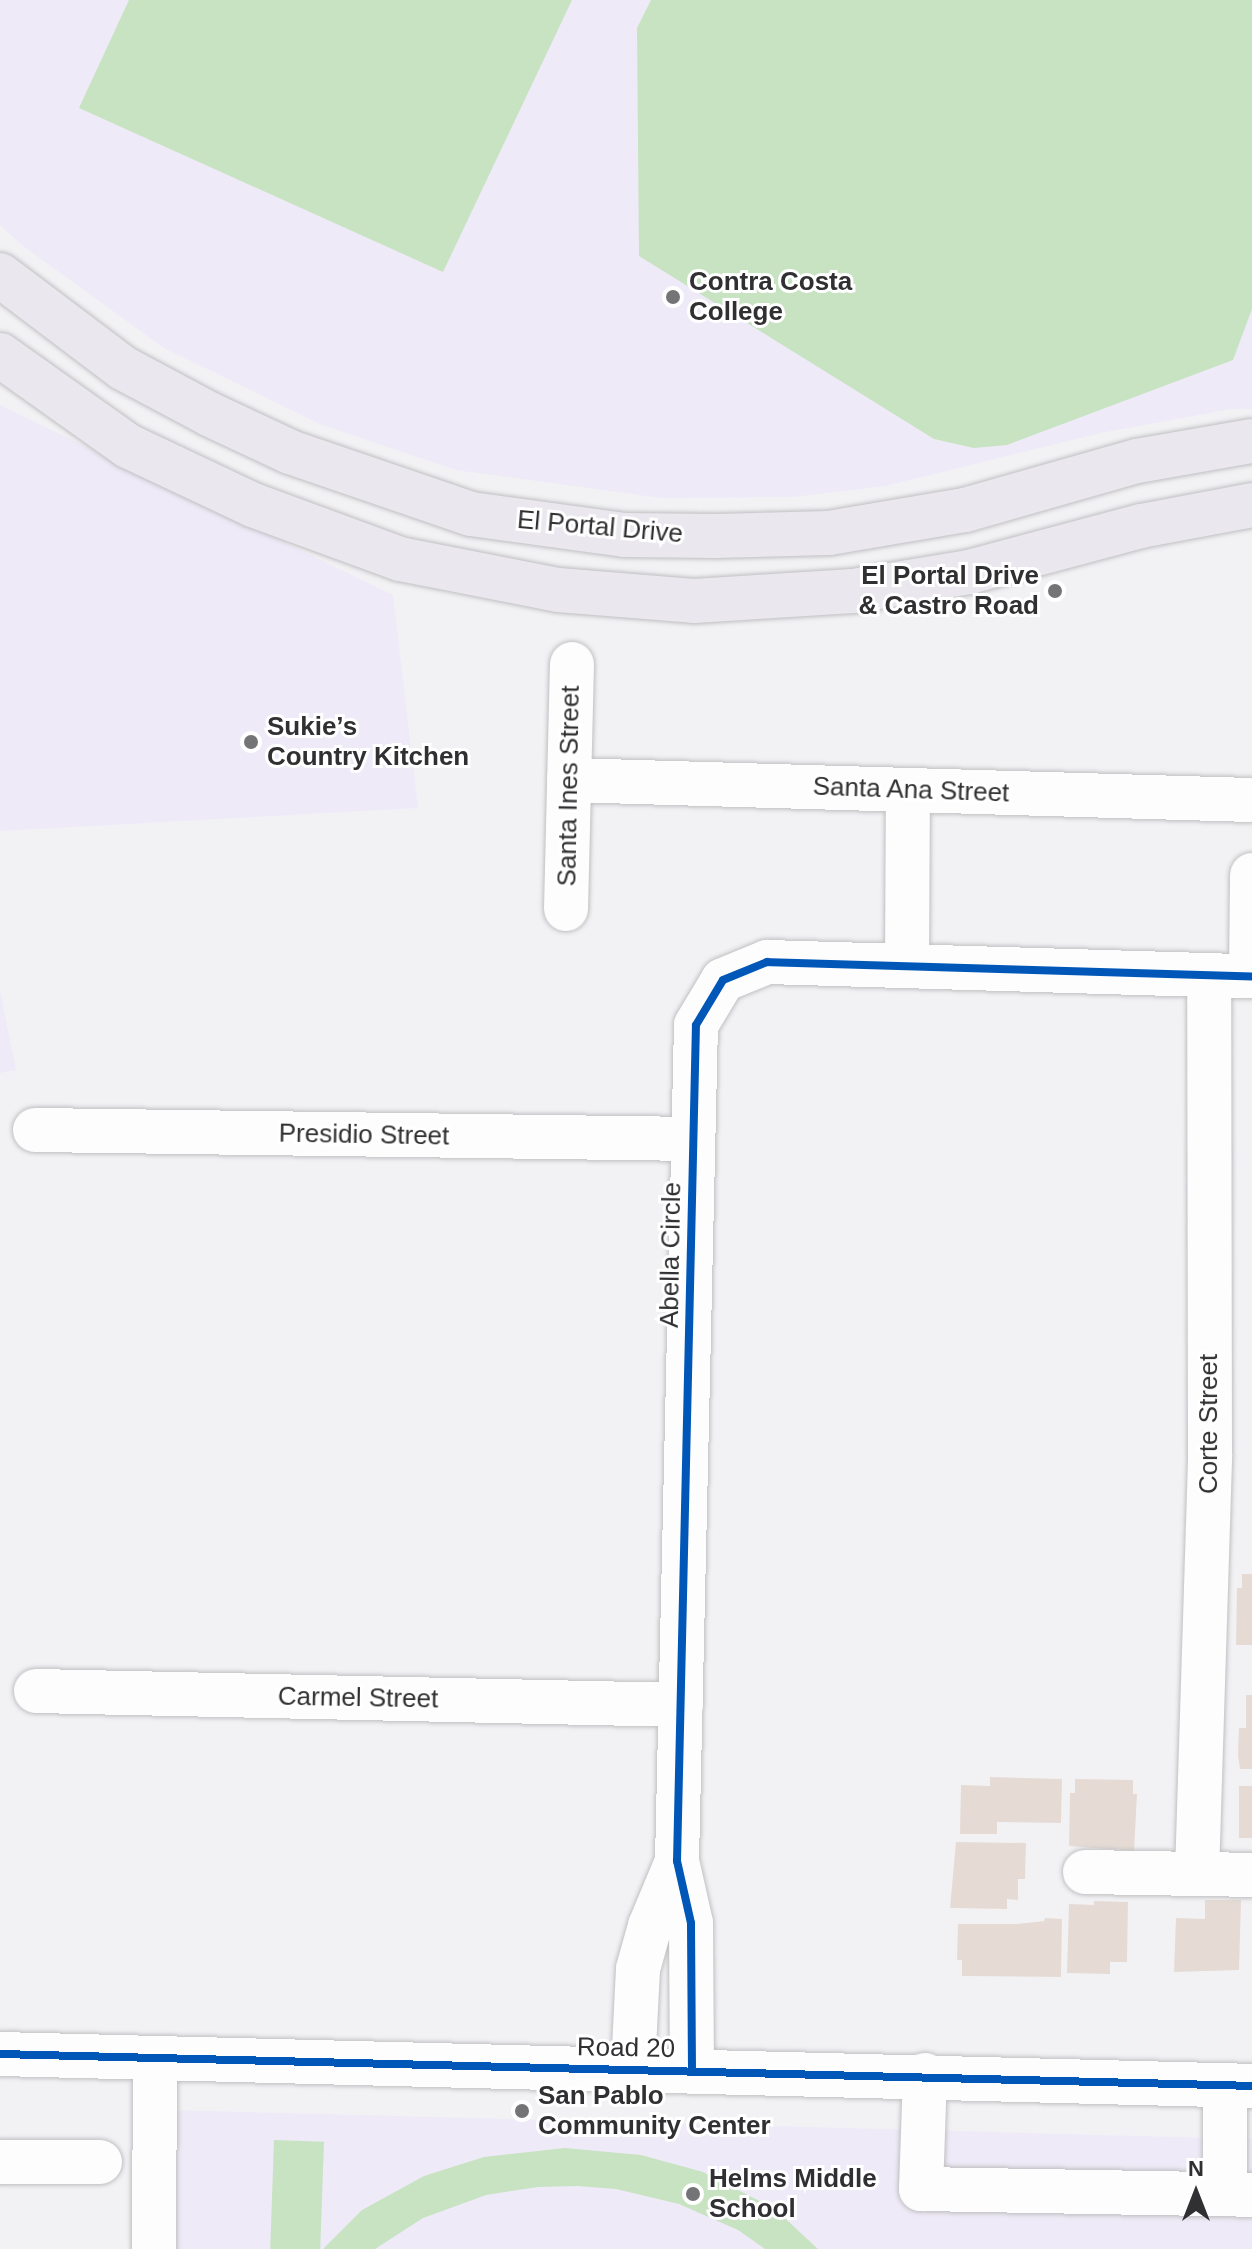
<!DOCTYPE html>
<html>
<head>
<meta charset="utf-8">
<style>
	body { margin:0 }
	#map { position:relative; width:1252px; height:2249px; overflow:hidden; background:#f2f2f5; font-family:Arial,sans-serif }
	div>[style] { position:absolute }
	.commercial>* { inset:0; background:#eeeaf8 }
	.education>* { inset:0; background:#eeeaf7 }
	.green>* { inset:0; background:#c8e3c2; transform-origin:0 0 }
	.building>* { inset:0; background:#e5dbd4; transform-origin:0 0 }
	.roads { filter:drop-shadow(0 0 2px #c0c0c2) drop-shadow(0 0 2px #c0c0c2) }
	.minor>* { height:44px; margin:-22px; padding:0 22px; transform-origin:22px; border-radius:22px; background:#fdfdfe }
	.major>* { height:44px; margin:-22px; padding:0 22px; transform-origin:22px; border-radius:22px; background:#eae7ef }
	.cycleway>* { height:8px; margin:-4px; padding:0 4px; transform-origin:4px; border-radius:4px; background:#0057b8 }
	.dots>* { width:22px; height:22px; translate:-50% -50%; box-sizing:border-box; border:4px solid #fff; border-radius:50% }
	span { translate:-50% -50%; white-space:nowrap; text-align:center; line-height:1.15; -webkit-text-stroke:6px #fff; paint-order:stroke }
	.poi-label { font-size:26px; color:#303032; font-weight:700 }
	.left { translate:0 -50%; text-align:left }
	.right { translate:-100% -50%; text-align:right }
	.street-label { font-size:26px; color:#303032 }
	.north { position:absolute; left:1156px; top:2153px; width:80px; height:80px; -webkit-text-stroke:6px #fff; paint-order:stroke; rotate:0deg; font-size:22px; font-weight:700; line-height:32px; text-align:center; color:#303032 }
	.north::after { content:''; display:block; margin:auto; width:28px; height:36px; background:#303032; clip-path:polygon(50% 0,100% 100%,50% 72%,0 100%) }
</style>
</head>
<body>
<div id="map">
	<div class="commercial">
		<i style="clip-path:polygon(0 405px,393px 595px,418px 808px,0 831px)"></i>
		<i style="clip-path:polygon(0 991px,16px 1070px,0 1073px)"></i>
	</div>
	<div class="education">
		<i style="clip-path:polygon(0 0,1252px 0,1252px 409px,1231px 409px,1101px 433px,885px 486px,793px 497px,661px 498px,456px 470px,322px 425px,164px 348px,23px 246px,0 225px)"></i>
		<i style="clip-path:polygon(134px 2109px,1252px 2139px,1252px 2249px,134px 2249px)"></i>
	</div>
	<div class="green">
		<i style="clip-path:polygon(129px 0,572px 0,443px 272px,79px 108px)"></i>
		<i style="clip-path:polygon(651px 0,1252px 0,1252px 309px,1233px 360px,1007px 445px,974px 448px,934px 439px,639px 256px,637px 28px)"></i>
		<i style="left:274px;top:2140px;width:50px;height:109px;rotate:2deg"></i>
		<i style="clip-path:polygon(565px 2148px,641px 2155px,703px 2172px,775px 2209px,818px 2249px,765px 2249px,738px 2230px,679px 2204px,616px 2189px,577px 2186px,538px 2187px,486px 2195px,423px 2218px,375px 2249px,323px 2249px,362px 2210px,424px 2176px,484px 2157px)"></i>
	</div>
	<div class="building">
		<i style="clip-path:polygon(1242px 1574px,1252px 1574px,1252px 1645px,1236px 1645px,1237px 1588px,1242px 1588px)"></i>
		<i style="clip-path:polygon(1246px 1695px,1252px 1695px,1252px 1769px,1240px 1769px,1238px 1755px,1239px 1728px,1246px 1728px)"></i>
		<i style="clip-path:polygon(990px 1777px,1062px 1779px,1061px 1823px,997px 1822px,997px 1834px,960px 1834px,961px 1785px,990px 1786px)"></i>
		<i style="clip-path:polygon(1075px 1779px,1133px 1780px,1133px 1794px,1137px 1794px,1134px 1851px,1069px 1846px,1070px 1793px,1075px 1793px)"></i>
		<i style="left:1239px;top:1786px;width:13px;height:52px"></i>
		<i style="clip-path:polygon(956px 1842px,1026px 1843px,1025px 1879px,1018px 1879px,1018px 1900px,1007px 1899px,1007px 1909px,950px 1908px)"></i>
		<i style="clip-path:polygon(1205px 1900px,1241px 1900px,1239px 1970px,1174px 1972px,1176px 1918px,1205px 1919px)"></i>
		<i style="clip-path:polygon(1094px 1901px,1128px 1902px,1127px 1962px,1110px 1962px,1110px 1974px,1067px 1973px,1069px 1904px,1094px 1905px)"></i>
		<i style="clip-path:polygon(1045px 1918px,1062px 1919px,1061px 1977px,962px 1976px,962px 1960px,957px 1960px,958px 1924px,1017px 1924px,1044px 1921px)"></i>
	</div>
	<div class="roads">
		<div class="minor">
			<i style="left:569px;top:780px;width:683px;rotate:1.68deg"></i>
			<i style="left:566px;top:909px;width:245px;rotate:-88.6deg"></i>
			<i style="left:907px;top:966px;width:176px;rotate:-89.7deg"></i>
			<i style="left:1251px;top:976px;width:101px;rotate:-89.4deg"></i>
			<i style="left:35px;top:1130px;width:658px;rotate:0.78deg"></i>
			<i style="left:36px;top:1691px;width:645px;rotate:1.24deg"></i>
			<i style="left:1085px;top:1872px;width:167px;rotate:1deg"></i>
			<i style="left:1197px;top:1874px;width:420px;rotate:-88.2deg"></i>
			<i style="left:1210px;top:1454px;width:479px;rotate:-90.1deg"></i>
			<i style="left:0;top:2054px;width:1252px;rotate:1.46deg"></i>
			<i style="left:633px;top:2068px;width:99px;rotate:-87.1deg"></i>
			<i style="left:638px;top:1969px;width:45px;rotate:-74.4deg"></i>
			<i style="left:650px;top:1926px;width:70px;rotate:-67.4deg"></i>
			<i style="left:692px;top:2070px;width:147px;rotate:-90.4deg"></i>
			<i style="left:691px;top:1923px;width:64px;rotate:-102.7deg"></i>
			<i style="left:677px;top:1861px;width:836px;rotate:-88.7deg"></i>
			<i style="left:696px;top:1025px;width:52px;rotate:-59deg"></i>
			<i style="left:723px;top:980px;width:48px;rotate:-22.2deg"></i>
			<i style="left:767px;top:962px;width:485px;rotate:1.7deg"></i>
			<i style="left:925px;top:2075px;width:114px;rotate:92deg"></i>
			<i style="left:921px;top:2189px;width:331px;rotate:1deg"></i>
			<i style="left:1225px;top:2086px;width:108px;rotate:90deg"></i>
			<i style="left:0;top:2162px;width:100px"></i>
			<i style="left:154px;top:2249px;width:191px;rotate:-89.7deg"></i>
		</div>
		<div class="major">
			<i style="left:0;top:275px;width:154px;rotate:37.1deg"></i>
			<i style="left:123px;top:368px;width:98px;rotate:28.1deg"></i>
			<i style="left:209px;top:414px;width:89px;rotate:25.1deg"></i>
			<i style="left:290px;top:452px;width:191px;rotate:18.9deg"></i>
			<i style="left:471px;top:514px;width:155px;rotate:7.8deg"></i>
			<i style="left:625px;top:535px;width:91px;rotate:0.6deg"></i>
			<i style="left:716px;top:536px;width:113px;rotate:-1.5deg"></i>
			<i style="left:829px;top:533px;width:138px;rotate:-9.6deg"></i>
			<i style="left:965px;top:510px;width:179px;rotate:-15.9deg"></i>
			<i style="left:1137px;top:461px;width:117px;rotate:-9.9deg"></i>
			<i style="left:0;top:355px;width:157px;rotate:35.4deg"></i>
			<i style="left:128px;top:446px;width:138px;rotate:25.3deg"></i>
			<i style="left:253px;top:505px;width:157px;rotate:20.2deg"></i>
			<i style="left:400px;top:559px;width:161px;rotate:11.1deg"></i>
			<i style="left:558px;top:590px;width:136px;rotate:4.6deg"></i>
			<i style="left:694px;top:601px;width:159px;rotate:-3.6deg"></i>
			<i style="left:853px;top:591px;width:118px;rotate:-9.3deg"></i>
			<i style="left:969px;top:572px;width:178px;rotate:-15deg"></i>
			<i style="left:1141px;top:526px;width:113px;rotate:-10.7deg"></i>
		</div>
	</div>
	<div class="cycleway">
		<i style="left:0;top:2054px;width:1252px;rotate:1.46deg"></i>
		<i style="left:692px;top:2070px;width:147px;rotate:-90.4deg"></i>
		<i style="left:691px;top:1923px;width:64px;rotate:-102.7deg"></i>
		<i style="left:677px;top:1861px;width:836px;rotate:-88.7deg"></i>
		<i style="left:696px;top:1025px;width:52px;rotate:-59deg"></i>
		<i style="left:723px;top:980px;width:48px;rotate:-22.2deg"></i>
		<i style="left:767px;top:962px;width:485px;rotate:1.7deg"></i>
	</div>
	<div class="dots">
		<i style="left:673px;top:297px;background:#747476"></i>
		<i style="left:1055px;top:591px;background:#747476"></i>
		<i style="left:251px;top:742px;background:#747476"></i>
		<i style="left:522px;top:2111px;background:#747476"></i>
		<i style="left:693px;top:2194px;background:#747476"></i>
	</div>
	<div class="poi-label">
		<span class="left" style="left:689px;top:297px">Contra Costa<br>College</span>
		<span class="right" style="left:1039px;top:591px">El Portal Drive<br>&amp; Castro Road</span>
		<span class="left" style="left:267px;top:742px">Sukie’s<br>Country Kitchen</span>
		<span class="left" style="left:538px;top:2111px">San Pablo<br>Community Center</span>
		<span class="left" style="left:709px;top:2194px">Helms Middle<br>School</span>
	</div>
	<div class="street-label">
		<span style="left:600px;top:527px;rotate:5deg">El Portal Drive</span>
		<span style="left:569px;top:786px;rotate:-89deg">Santa Ines Street</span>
		<span style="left:911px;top:790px;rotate:2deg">Santa Ana Street</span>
		<span style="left:364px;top:1135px;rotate:1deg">Presidio Street</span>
		<span style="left:671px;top:1255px;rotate:-89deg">Abella Circle</span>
		<span style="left:1209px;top:1424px;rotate:-90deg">Corte Street</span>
		<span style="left:358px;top:1698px;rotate:1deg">Carmel Street</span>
		<span style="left:626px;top:2048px;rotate:1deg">Road 20</span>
	</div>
	<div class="north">N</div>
</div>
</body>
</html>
